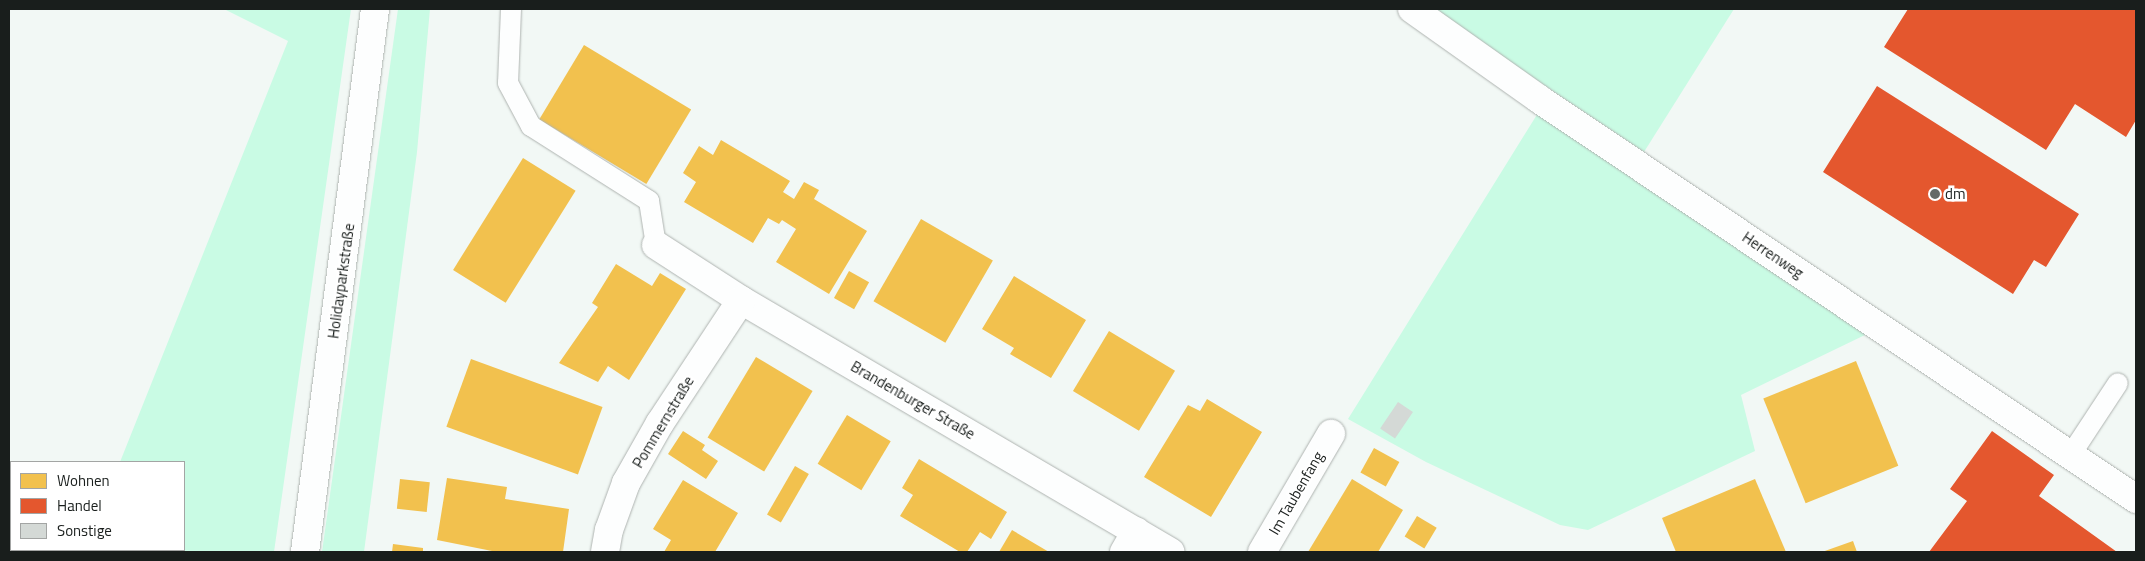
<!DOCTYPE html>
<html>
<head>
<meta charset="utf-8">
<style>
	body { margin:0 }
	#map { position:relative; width:2145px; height:561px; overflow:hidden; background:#f2f8f5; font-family:"Titillium Web",sans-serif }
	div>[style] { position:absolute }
	.green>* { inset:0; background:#c9fbe4 }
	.homes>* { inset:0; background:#f2c14e; transform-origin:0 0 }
	.shops>* { inset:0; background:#e4572e }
	.building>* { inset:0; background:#d4d9d6; transform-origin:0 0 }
	.roads { filter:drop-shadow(0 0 1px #aeb3b0) drop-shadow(0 0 1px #aeb3b0) }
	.service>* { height:20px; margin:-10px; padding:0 10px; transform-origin:10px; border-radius:10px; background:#fdfefe }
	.minor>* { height:28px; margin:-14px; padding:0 14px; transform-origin:14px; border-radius:14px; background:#fdfefe }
	.secondary>* { height:28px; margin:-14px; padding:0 14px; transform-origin:14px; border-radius:14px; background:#fdfefe }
	.dots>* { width:14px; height:14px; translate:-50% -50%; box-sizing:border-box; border:2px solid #fff; border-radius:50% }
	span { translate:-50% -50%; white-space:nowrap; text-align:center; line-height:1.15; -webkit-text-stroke:5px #fff; paint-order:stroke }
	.poi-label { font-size:15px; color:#191e1c }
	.left { translate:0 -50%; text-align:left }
	.street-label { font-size:15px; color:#191e1c }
	.frame { position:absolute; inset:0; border:10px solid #191e1c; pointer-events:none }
	.legend { position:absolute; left:10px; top:461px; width:175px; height:90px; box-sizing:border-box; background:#fff; border:1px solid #a3a5a4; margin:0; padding:6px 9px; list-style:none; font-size:15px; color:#191e1c }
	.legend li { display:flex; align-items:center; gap:10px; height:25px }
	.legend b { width:25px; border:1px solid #a3a5a4 }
</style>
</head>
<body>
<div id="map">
	<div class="green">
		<i style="clip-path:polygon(224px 9px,351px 9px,274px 552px,84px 552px,184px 550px,184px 462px,120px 462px,288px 41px)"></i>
		<i style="clip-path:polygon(398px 9px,430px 9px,417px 152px,364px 552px,322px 552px)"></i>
		<i style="clip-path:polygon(1430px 9px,1734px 9px,1644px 152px)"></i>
		<i style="clip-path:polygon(1538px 113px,1867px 334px,1741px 395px,1755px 451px,1588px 530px,1560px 525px,1426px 462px,1348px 419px)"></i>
	</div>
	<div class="homes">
		<i style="left:584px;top:45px;width:125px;height:87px;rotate:31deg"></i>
		<i style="clip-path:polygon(721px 140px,790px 181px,783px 192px,794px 199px,804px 182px,819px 190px,814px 199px,867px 231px,829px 294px,776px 262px,796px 229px,782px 220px,779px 224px,768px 218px,753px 243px,684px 202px,696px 182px,683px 173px,699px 146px,713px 155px)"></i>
		<i style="left:523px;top:158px;width:62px;height:132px;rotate:32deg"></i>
		<i style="left:921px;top:219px;width:83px;height:95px;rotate:30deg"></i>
		<i style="clip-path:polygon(616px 264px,652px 286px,660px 273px,686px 289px,629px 380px,608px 366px,598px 382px,559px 363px,598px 307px,592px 303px)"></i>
		<i style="left:849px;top:271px;width:23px;height:31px;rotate:29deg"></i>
		<i style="clip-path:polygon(1014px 276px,1086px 320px,1051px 378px,1010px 354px,1014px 348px,982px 329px)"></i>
		<i style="left:1109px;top:331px;width:77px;height:70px;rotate:31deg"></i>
		<i style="left:756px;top:357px;width:66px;height:94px;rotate:31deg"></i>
		<i style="left:471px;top:359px;width:140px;height:72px;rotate:20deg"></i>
		<i style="left:1856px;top:361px;width:113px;height:100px;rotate:68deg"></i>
		<i style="clip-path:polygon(1207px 399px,1262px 432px,1211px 517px,1144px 477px,1188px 405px,1200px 411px)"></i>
		<i style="left:847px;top:415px;width:51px;height:57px;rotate:31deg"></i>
		<i style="clip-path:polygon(683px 431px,705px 445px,702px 450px,718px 461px,706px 479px,668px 454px)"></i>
		<i style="left:1374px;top:448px;width:29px;height:28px;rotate:29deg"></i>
		<i style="clip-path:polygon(919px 459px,1007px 512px,991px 539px,980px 532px,967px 552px,960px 552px,900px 516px,913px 495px,902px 488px)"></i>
		<i style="left:795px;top:466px;width:16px;height:56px;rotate:30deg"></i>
		<i style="clip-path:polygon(447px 478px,507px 487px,505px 499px,569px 509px,563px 552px,497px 552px,437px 540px)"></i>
		<i style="left:400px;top:479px;width:30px;height:30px;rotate:6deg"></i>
		<i style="clip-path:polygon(1352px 479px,1403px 510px,1378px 552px,1308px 552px)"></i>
		<i style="clip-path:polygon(1755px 479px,1786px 552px,1676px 552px,1662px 518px)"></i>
		<i style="clip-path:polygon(683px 480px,738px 513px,715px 552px,664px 552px,671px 540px,653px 529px)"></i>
		<i style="left:1417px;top:516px;width:23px;height:24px;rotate:31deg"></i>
		<i style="clip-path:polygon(1012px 530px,1049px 552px,999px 552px)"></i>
		<i style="clip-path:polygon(1853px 541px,1857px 552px,1822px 552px)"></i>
		<i style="clip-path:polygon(393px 544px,423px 548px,423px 552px,392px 552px)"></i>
	</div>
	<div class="shops">
		<i style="clip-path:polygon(1908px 9px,2136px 9px,2136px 120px,2126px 137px,2075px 104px,2046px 150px,1884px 47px)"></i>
		<i style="clip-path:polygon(1877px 86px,2079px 214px,2046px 267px,2034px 260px,2013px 294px,1823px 172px)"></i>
		<i style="clip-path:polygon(1992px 431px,2054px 475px,2039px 496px,2117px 552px,1929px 552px,1967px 501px,1950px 489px)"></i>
	</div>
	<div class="building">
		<i style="left:1398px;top:402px;width:18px;height:32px;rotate:34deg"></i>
	</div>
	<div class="roads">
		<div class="service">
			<i style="left:511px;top:9px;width:74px;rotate:92.3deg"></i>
			<i style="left:508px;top:83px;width:49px;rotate:61.9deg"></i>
			<i style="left:531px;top:126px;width:140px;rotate:32.4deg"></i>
			<i style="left:649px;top:201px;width:45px;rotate:81deg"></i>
			<i style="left:2070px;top:456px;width:87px;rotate:-56.7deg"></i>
		</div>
		<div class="minor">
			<i style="left:1412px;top:9px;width:156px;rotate:35.3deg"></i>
			<i style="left:1539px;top:99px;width:719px;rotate:33.82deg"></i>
			<i style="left:656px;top:245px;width:101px;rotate:32.9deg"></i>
			<i style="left:741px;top:300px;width:498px;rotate:30.4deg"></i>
			<i style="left:605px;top:552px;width:22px;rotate:-80deg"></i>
			<i style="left:609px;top:530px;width:50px;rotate:-70.1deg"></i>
			<i style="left:626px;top:483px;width:69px;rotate:-60.5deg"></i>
			<i style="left:660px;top:423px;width:147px;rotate:-56.6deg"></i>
			<i style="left:1124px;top:552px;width:24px;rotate:-60deg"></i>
			<i style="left:1262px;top:552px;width:137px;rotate:-59.7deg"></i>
		</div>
		<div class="secondary">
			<i style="left:305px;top:552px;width:547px;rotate:-82.65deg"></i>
		</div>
	</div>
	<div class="dots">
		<i style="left:1935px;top:194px;background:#656a68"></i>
	</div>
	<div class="poi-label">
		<span class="left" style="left:1945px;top:194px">dm</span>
	</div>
	<div class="street-label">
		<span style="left:1773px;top:255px;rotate:34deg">Herrenweg</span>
		<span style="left:341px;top:281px;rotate:-82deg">Holidayparkstraße</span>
		<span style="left:913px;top:400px;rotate:30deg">Brandenburger Straße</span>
		<span style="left:663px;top:422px;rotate:-59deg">Pommernstraße</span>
		<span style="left:1296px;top:493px;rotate:-60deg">Im Taubenfang</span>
	</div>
	<div class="frame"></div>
	<ul class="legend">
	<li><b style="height:14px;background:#f2c14e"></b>Wohnen</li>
	<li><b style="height:14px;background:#e4572e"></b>Handel</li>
	<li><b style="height:14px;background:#d4d9d6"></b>Sonstige</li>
	</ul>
</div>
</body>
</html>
